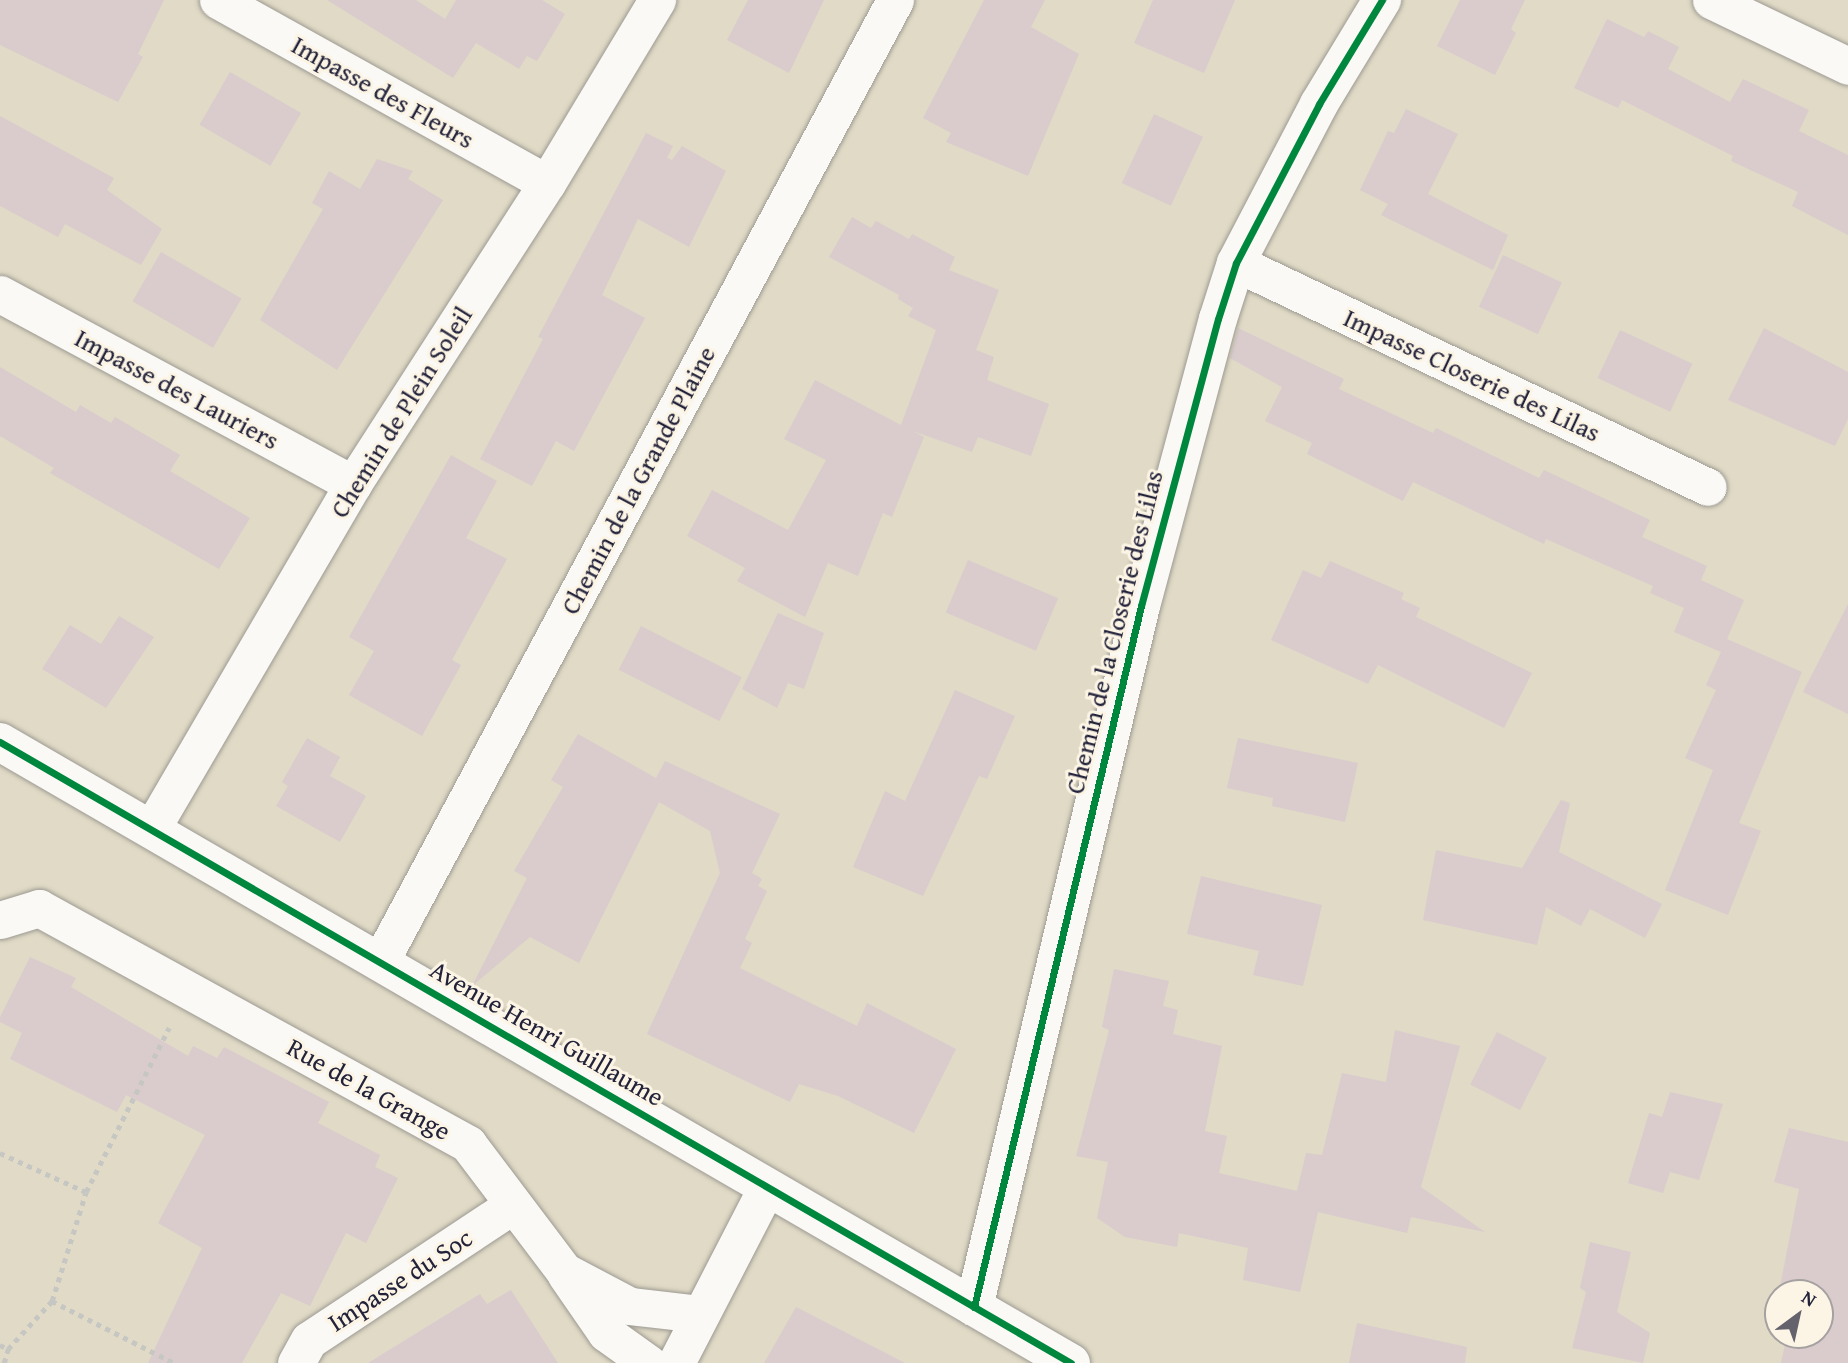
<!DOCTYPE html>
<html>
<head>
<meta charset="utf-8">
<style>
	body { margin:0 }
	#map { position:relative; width:1848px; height:1363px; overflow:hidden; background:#e0dac6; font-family:"Gentium Book Plus",serif }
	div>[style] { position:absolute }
	.building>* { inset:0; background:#dacccd; transform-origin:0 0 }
	.path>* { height:4.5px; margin-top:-2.25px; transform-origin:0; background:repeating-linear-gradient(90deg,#c6c6c3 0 5px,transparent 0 10px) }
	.roads { filter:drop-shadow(0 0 2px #9d9a92) drop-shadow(0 0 2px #9d9a92) }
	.minor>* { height:37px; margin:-18.5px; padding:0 18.5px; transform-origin:18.5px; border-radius:18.5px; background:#faf9f6 }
	.tertiary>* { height:38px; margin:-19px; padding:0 19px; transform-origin:19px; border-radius:19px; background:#faf9f6 }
	.cycleway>* { height:7px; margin:-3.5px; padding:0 3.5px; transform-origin:3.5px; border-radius:3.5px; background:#00873e }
	span { translate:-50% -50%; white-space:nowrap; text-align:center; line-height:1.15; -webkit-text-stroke:6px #fcf5e5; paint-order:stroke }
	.street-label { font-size:26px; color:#22223b }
	.north { position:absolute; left:1764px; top:1279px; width:70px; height:70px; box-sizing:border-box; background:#fcf5e5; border:2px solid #a5a1a1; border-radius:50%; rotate:33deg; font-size:19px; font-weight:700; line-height:28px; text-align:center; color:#22223b }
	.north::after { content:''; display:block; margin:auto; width:24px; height:32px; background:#64626c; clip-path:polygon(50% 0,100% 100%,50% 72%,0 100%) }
</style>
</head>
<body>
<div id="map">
	<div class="building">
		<i style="clip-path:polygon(0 0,164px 0,138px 54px,143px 57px,118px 102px,0 45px)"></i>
		<i style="clip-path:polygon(327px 0,416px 0,445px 19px,456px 0,542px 0,565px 14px,537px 61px,527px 56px,519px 69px,476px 43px,453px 78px)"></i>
		<i style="clip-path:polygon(748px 0,824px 0,789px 73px,727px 40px)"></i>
		<i style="clip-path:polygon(984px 0,1045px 0,1031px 27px,1079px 54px,1028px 176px,946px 142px,951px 133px,923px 118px)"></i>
		<i style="clip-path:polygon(1153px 0,1235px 0,1204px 73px,1134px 43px)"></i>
		<i style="clip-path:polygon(1460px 0,1525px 0,1511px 29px,1516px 33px,1495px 75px,1437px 46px)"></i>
		<i style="clip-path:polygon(1607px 19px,1644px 37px,1648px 31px,1679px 47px,1668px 69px,1730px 102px,1743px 79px,1809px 110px,1799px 131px,1848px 155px,1848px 235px,1792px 206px,1798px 192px,1731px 161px,1733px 156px,1622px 100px,1618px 108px,1574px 88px)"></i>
		<i style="left:230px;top:72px;width:82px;height:61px;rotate:30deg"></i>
		<i style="clip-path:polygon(1406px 109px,1458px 134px,1428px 194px,1508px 235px,1493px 270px,1381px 215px,1388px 204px,1360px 190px,1388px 131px,1394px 133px)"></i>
		<i style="left:1154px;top:114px;width:54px;height:76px;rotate:25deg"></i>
		<i style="clip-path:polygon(0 116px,114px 178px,107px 190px,162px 229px,141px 265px,65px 224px,58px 237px,0 206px)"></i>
		<i style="clip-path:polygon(646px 133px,673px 146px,667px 158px,672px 160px,682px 146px,726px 171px,689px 247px,638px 219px,602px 295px,645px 318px,574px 451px,556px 441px,532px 486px,480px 459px,543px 339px,538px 337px)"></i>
		<i style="clip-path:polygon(377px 159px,413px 171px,408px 179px,443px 200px,337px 370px,260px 320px,323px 209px,312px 203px,329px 171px,360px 189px)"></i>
		<i style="clip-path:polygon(852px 217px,871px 228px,876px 221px,909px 239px,912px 234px,955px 257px,949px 270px,999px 290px,976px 350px,994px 357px,987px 380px,1049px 404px,1031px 456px,978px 437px,972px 452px,913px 431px,924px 437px,892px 517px,883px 513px,858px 576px,828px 563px,805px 617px,737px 581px,745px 568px,687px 536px,712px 490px,788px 530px,826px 460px,784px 439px,815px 380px,901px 425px,936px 330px,908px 316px,913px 308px,898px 299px,899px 295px,829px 257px)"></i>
		<i style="left:161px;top:252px;width:93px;height:57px;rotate:30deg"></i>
		<i style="left:1503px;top:255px;width:65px;height:57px;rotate:25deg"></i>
		<i style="clip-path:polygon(1238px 328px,1344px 379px,1339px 389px,1433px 433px,1436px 428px,1539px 478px,1544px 470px,1650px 520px,1642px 537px,1707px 566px,1701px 580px,1744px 600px,1727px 639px,1802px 672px,1739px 823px,1761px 831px,1728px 915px,1665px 890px,1713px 770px,1685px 758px,1716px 690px,1706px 685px,1721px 652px,1674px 632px,1684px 608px,1650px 593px,1653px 586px,1546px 539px,1544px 544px,1413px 482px,1403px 501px,1307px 454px,1312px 443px,1265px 421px,1282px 387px,1230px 358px)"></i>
		<i style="clip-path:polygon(1764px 328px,1848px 372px,1848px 419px,1835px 446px,1728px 400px)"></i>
		<i style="left:1620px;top:330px;width:80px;height:53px;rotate:25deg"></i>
		<i style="clip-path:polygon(0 367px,76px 412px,80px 405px,111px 423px,115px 417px,180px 455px,170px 471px,250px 518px,219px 569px,50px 473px,54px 468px,0 436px)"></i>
		<i style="clip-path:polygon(451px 455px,497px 481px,466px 538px,507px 559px,452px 660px,461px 665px,422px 736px,349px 695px,374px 651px,349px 637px)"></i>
		<i style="left:968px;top:560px;width:98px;height:57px;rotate:23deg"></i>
		<i style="clip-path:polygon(1330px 561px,1404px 593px,1401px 599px,1420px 608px,1416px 617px,1532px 673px,1504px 728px,1378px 665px,1368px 684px,1271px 640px,1303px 570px,1321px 578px)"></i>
		<i style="clip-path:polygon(1848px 604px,1848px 714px,1803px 692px)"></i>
		<i style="clip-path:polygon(778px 613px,824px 633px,804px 689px,788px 683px,777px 708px,742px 689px)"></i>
		<i style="clip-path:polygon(119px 616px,154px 637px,106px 708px,42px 669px,70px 625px,101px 644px)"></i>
		<i style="left:641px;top:626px;width:113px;height:49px;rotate:27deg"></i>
		<i style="clip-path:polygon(955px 690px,1015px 716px,987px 779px,979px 776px,923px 896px,853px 867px,885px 791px,905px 801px)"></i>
		<i style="clip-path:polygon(578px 734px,656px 778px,665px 761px,780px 814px,752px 873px,762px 879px,758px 886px,767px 891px,745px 939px,752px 943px,740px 968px,857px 1026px,867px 1003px,956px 1049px,914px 1133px,838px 1096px,799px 1084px,790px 1102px,647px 1034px,720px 873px,710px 831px,659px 802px,579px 963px,530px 937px,472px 986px,527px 878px,514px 871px,563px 787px,551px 780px)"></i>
		<i style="clip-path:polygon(307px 738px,340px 757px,330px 776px,366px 796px,340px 842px,276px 806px,288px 786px,282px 782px)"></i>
		<i style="clip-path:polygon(1238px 738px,1358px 763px,1345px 822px,1272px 806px,1273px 798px,1227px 788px)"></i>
		<i style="clip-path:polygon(1561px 800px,1570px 803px,1559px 852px,1662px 904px,1645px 938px,1590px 909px,1581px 926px,1546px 907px,1537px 945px,1423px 920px,1436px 850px,1522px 868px)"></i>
		<i style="clip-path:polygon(1201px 876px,1322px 905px,1303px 986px,1253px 975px,1259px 951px,1187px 934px)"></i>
		<i style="clip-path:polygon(30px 957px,76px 978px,71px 987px,188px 1056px,193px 1046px,217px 1058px,224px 1047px,329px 1102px,318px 1123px,380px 1155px,375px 1167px,398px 1178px,366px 1243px,346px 1233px,310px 1306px,281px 1293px,242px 1363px,148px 1363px,202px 1248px,158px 1223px,205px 1135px,126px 1095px,117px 1112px,10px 1059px,22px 1033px,0 1022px,0 1017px)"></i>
		<i style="clip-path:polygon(1114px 969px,1169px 981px,1163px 1006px,1178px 1010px,1173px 1034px,1222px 1046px,1205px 1131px,1227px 1136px,1219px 1173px,1297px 1191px,1306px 1153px,1322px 1155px,1342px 1073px,1386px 1082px,1395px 1030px,1460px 1046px,1421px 1187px,1485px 1232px,1411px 1217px,1407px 1233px,1318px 1212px,1300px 1292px,1243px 1280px,1248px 1248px,1179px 1233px,1177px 1247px,1125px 1237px,1097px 1218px,1108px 1162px,1076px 1156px,1109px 1030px,1102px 1027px)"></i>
		<i style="left:1497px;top:1032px;width:56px;height:59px;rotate:27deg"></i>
		<i style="clip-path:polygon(1670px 1092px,1723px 1104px,1699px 1180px,1670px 1172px,1663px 1193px,1628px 1183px,1649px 1113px,1662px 1117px)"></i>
		<i style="clip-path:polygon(1789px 1128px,1848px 1142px,1848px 1363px,1781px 1363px,1787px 1335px,1820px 1335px,1820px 1293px,1779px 1292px,1799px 1189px,1774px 1182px)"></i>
		<i style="clip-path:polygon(1590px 1242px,1631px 1252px,1617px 1312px,1650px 1333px,1643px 1363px,1572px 1348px,1586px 1292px,1580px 1288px)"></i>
		<i style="clip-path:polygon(511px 1290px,558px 1363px,368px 1363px,480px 1294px,487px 1304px)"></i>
		<i style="clip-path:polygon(796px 1307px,905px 1363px,764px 1363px)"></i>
		<i style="clip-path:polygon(1357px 1323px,1467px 1347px,1465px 1363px,1349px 1363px)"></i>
	</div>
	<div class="path">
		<i style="left:0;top:1153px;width:94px;rotate:24.4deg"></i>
		<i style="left:52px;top:1301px;width:137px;rotate:26.9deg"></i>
		<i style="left:0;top:1345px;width:9px;rotate:27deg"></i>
		<i style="left:4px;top:1363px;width:15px;rotate:-74deg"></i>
		<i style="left:8px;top:1349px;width:65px;rotate:-47.5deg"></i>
		<i style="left:52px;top:1301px;width:114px;rotate:-72.7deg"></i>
		<i style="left:86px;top:1192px;width:184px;rotate:-63.2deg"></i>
	</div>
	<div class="roads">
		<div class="minor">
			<i style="left:218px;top:0;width:376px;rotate:29.1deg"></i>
			<i style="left:1711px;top:0;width:152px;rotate:25.7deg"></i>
			<i style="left:1236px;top:263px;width:522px;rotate:25.39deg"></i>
			<i style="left:0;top:294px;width:401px;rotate:28.3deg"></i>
			<i style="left:152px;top:828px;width:398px;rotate:-59.7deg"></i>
			<i style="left:353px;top:484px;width:358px;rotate:-57.2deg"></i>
			<i style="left:547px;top:183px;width:214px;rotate:-59deg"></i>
			<i style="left:0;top:920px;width:41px;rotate:-17.1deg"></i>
			<i style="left:39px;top:908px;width:490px;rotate:28.8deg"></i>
			<i style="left:468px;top:1144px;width:159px;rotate:52.9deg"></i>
			<i style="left:564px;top:1271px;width:75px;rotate:27.9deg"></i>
			<i style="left:630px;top:1306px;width:69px;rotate:6.6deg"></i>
			<i style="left:381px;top:960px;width:1089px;rotate:-61.83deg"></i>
			<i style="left:566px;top:1275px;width:70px;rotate:55.4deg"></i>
			<i style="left:606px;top:1333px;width:52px;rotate:35.5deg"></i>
			<i style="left:296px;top:1363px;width:26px;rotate:-61deg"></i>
			<i style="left:309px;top:1340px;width:245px;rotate:-33.5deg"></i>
			<i style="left:676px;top:1363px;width:198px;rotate:-62.7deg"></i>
		</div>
		<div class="tertiary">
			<i style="left:0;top:742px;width:1238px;rotate:30.11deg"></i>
			<i style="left:974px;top:1307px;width:721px;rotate:-76.6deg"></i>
			<i style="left:1141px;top:606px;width:297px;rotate:-75deg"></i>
			<i style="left:1218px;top:319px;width:59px;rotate:-72.2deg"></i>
			<i style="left:1236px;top:263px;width:179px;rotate:-62.4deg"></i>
			<i style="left:1319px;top:104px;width:122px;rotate:-58.8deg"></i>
		</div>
	</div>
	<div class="cycleway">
		<i style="left:0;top:742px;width:1238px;rotate:30.11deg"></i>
		<i style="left:974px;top:1307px;width:721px;rotate:-76.6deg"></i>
		<i style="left:1141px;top:606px;width:297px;rotate:-75deg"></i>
		<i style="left:1218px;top:319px;width:59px;rotate:-72.2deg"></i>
		<i style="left:1236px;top:263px;width:179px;rotate:-62.4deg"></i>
		<i style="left:1319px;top:104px;width:122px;rotate:-58.8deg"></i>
	</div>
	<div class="street-label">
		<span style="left:383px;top:92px;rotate:29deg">Impasse des Fleurs</span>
		<span style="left:1472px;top:375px;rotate:25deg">Impasse Closerie des Lilas</span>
		<span style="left:177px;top:389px;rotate:28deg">Impasse des Lauriers</span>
		<span style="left:401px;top:412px;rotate:-58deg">Chemin de Plein Soleil</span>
		<span style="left:638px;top:480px;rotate:-62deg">Chemin de la Grande Plaine</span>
		<span style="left:1114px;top:632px;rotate:-76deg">Chemin de la Closerie des Lilas</span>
		<span style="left:547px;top:1033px;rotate:30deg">Avenue Henri Guillaume</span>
		<span style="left:369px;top:1089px;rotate:29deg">Rue de la Grange</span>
		<span style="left:400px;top:1280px;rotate:-33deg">Impasse du Soc</span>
	</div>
	<div class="north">N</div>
</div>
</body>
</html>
